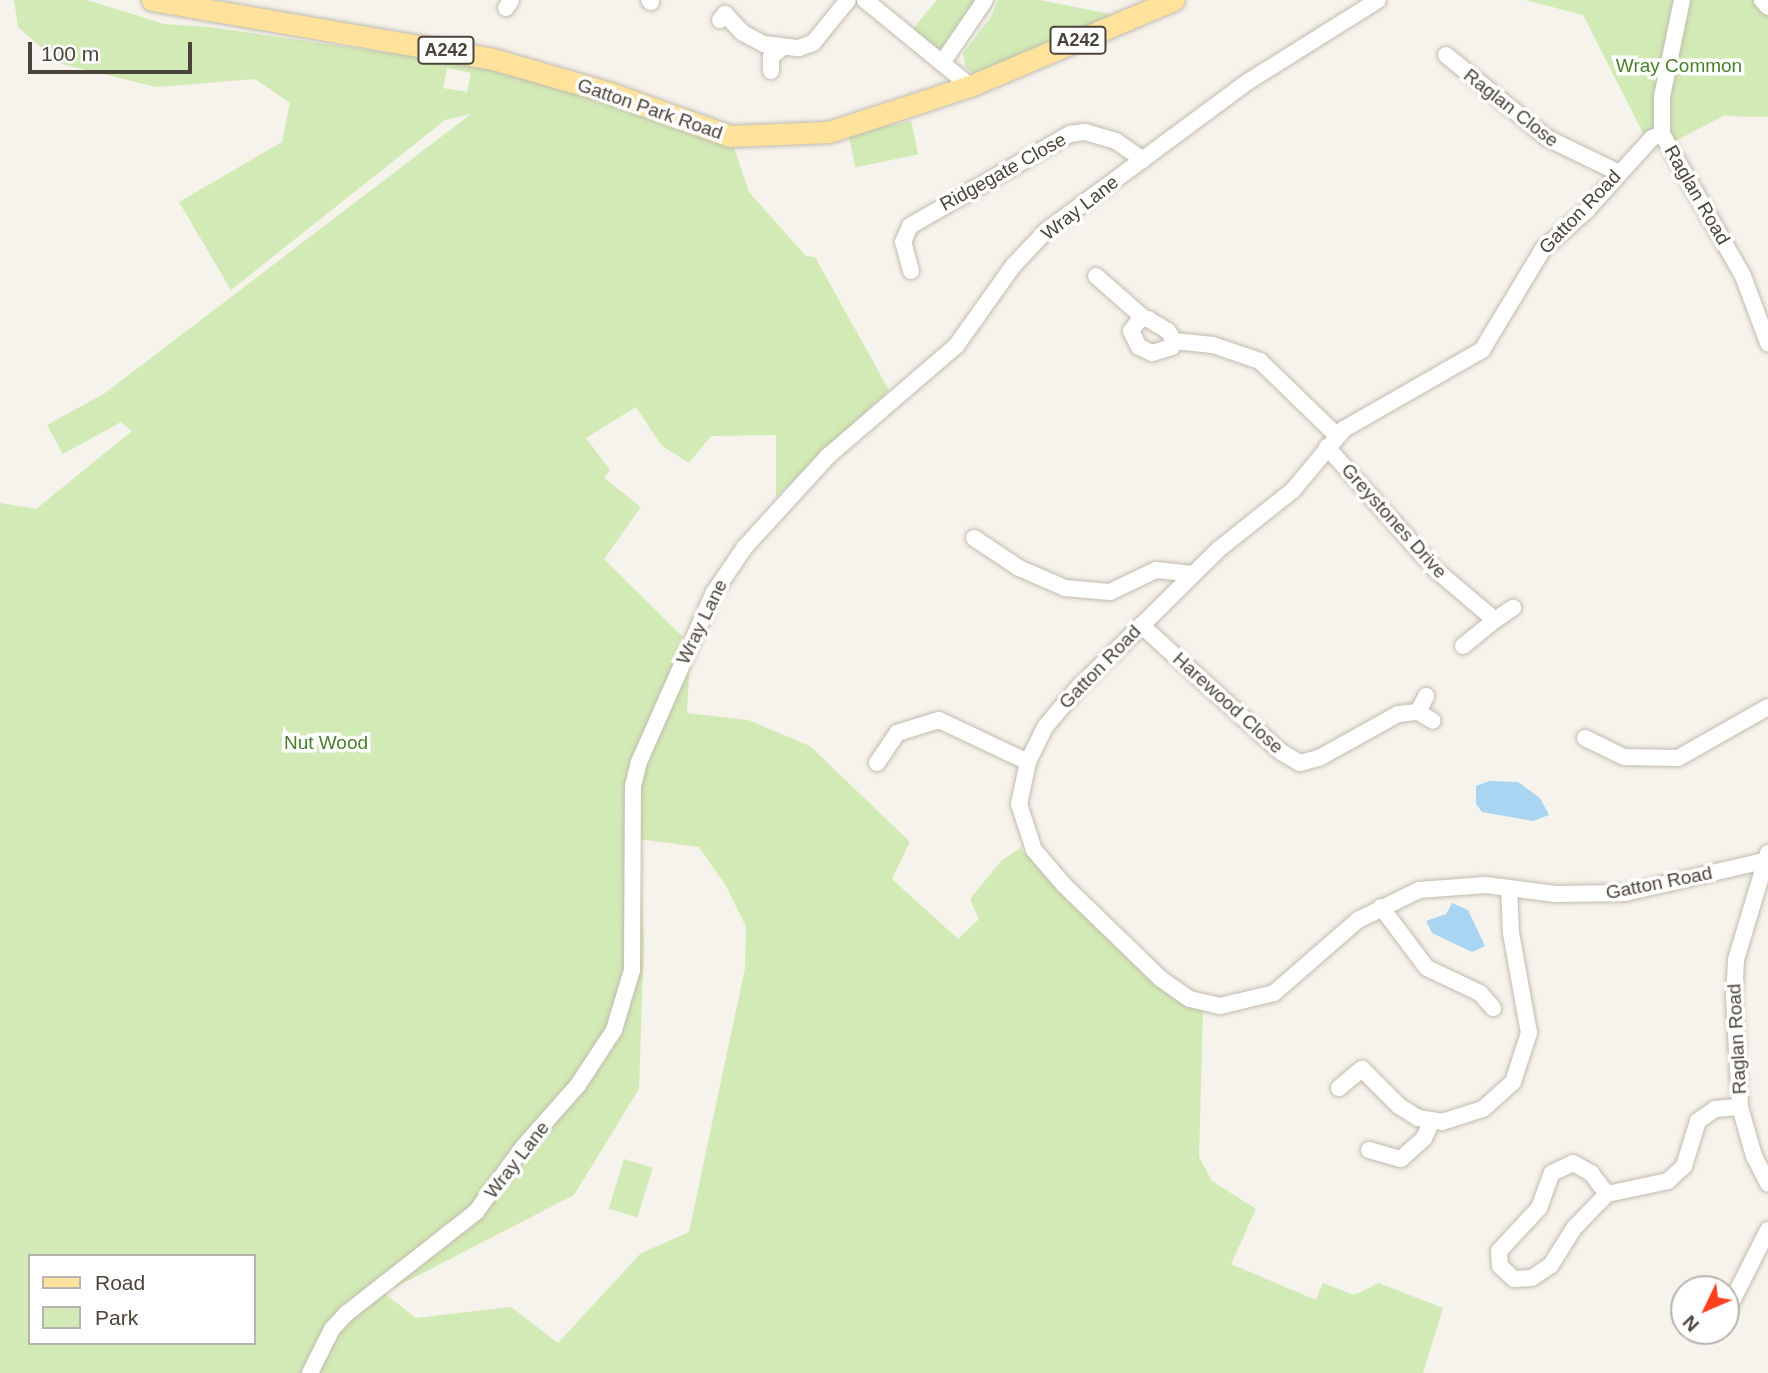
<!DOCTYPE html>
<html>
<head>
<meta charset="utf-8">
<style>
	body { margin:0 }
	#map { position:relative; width:1768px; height:1373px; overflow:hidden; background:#f6f3ec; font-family:Arial,sans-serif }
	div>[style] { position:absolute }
	.green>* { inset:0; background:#d2eab5; transform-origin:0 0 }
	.water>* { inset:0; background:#a9d4f2 }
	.roads { filter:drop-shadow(0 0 2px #c2bbae) drop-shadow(0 0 2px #c2bbae) }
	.minor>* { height:16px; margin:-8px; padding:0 8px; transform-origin:8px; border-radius:8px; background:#fff }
	.major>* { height:21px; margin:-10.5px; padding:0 10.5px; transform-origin:10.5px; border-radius:10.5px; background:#ffe39c }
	span { translate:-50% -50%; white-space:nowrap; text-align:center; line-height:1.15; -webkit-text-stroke:7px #fff; paint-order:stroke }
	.shield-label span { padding:2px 5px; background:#fff; border:2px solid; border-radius:5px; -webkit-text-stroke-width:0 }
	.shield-label { font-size:18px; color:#4b4439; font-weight:700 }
	.park-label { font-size:19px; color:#4a7f2a }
	.street-label { font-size:19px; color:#4b4439 }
	.legend { position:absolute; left:28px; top:1254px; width:228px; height:91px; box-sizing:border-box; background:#fff; border:2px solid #b7b4b0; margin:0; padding:9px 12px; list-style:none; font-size:21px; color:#4b4439 }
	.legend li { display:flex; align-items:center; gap:14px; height:35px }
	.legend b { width:35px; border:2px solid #b7b4b0 }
	.north { position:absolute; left:1670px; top:1275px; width:70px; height:70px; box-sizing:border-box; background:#fff; border:2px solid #b7b4b0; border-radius:50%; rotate:226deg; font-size:19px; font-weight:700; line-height:28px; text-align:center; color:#4b4439 }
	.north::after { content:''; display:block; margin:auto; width:24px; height:32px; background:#fc3f1d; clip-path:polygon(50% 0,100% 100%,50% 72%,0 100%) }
	.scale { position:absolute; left:28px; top:42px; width:164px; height:32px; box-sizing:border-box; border:4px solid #4b4439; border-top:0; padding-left:9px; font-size:21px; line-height:24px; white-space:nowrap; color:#4b4439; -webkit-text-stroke:5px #fff; paint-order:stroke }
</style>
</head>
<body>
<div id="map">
	<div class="green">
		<i style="clip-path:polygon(evenodd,14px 0,87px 0,164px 24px,209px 27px,509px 70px,730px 136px,749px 192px,806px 256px,815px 257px,889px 390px,776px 497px,776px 435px,711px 436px,689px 463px,661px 445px,636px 407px,586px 438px,610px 470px,604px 478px,641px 507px,604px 559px,683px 637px,690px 657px,687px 713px,748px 720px,810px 746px,910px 842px,892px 879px,958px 939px,979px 919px,970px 899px,1001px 861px,1020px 848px,1146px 974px,1203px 1011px,1199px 1157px,1212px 1181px,1256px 1209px,1231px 1264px,1316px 1300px,1323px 1283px,1354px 1295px,1379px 1283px,1443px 1308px,1423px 1373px,0 1373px,0 503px,36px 509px,132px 431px,121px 422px,63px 454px,47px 425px,105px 393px,471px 114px,445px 120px,231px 290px,179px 202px,282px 142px,290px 103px,255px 79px,156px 87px,58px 63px,18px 27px,14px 0,447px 68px,471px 73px,467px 92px,443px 88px,447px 68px,14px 0,638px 839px,699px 847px,726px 886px,746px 927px,745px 968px,689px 1232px,641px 1253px,558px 1343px,511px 1307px,416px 1318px,384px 1293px,574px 1195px,639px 1089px,644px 940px,638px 839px,14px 0,30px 1256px,254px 1256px,254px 1343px,30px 1343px,30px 1256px)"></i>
		<i style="clip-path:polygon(937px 0,979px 0,944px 47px,937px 48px,912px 30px)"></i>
		<i style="clip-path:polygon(998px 0,1040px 0,1125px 17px,976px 76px,966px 68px,963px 53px,991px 17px)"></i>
		<i style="clip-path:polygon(1525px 0,1768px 0,1768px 117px,1723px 116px,1674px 142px,1655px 126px,1645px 137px,1583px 15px)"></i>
		<i style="left:911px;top:121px;width:34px;height:64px;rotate:78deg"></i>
		<i style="left:624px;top:1159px;width:30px;height:52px;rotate:17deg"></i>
	</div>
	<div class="water">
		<i style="clip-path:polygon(1490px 781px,1518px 782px,1540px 798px,1549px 815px,1533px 821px,1482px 812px,1476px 804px,1476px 786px)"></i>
		<i style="clip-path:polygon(1452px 903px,1468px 910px,1485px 946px,1472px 952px,1432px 933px,1426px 921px,1446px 914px)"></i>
	</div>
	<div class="roads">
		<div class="minor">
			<i style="left:649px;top:0;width:3px;rotate:45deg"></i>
			<i style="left:865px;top:0;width:136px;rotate:39.3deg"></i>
			<i style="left:1682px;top:0;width:99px;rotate:101.7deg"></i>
			<i style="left:1662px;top:97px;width:37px;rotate:90deg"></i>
			<i style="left:1662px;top:134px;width:163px;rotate:60.3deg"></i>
			<i style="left:1743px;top:276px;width:72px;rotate:69.5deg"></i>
			<i style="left:1762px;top:0;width:9px;rotate:49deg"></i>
			<i style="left:506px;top:8px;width:9px;rotate:-58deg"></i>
			<i style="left:720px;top:20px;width:8px;rotate:-50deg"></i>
			<i style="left:725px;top:14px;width:26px;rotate:47deg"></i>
			<i style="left:743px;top:33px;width:24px;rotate:28deg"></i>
			<i style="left:764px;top:44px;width:35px;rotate:7deg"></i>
			<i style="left:799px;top:48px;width:15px;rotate:-20deg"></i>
			<i style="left:813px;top:43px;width:55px;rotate:-50.9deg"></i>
			<i style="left:1446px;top:55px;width:131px;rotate:39.4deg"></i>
			<i style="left:1547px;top:138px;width:78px;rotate:25.9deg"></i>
			<i style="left:942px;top:63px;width:76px;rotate:-55.7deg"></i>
			<i style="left:771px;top:71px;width:14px;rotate:-90deg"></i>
			<i style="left:771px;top:57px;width:16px;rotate:-40deg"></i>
			<i style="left:1662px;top:134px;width:11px;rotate:158deg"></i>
			<i style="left:1652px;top:138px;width:97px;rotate:132.1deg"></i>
			<i style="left:1587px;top:210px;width:59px;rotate:138.4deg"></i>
			<i style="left:1543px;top:249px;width:118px;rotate:121.1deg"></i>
			<i style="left:1482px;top:350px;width:159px;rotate:150.2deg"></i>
			<i style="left:1344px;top:429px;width:80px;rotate:129.9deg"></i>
			<i style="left:1293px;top:490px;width:95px;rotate:141.4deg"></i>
			<i style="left:1219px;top:549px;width:199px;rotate:135.4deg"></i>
			<i style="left:1077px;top:689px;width:50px;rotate:130.1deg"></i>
			<i style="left:1045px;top:727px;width:39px;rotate:116deg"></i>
			<i style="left:1028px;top:762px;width:43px;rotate:102.1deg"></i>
			<i style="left:1019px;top:804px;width:48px;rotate:71.9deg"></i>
			<i style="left:1034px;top:850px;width:46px;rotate:49.4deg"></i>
			<i style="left:1064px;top:885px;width:135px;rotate:44.1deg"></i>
			<i style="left:1161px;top:979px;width:35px;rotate:35deg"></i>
			<i style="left:1190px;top:999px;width:31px;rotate:13deg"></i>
			<i style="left:1220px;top:1006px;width:56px;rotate:-13.5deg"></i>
			<i style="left:1274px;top:993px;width:111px;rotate:-41deg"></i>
			<i style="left:1358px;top:920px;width:68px;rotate:-26.2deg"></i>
			<i style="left:1419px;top:890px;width:67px;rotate:-4.3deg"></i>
			<i style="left:1486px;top:885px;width:70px;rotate:7.4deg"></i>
			<i style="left:1555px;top:894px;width:70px;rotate:-0.8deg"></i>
			<i style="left:1625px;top:893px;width:147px;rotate:-13deg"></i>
			<i style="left:911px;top:271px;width:30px;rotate:-105deg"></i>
			<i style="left:903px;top:242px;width:17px;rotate:-66deg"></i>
			<i style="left:910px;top:226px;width:185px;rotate:-29.9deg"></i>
			<i style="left:1070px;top:134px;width:15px;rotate:-8deg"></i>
			<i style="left:1085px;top:132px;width:32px;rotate:16deg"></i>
			<i style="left:1116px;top:141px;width:33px;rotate:35deg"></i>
			<i style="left:1096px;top:276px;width:64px;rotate:41.2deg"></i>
			<i style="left:1140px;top:319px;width:8px"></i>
			<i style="left:1148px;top:319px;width:23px;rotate:31deg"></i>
			<i style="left:1168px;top:331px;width:12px;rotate:59deg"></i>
			<i style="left:1174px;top:341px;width:6px;rotate:108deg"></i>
			<i style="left:1172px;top:347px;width:21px;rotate:163deg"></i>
			<i style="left:1152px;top:353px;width:14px;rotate:-155deg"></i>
			<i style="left:1139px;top:347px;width:18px;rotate:-117deg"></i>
			<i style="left:1131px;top:331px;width:15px;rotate:-53deg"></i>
			<i style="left:1174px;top:341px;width:39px;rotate:6deg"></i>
			<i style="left:1213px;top:345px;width:50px;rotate:18.8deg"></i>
			<i style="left:1260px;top:361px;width:107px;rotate:44.2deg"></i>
			<i style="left:1327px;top:447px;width:164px;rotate:48.5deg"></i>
			<i style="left:1436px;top:570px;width:77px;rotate:40.3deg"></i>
			<i style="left:1495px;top:620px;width:22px;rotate:-34deg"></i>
			<i style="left:974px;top:538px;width:54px;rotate:33.7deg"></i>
			<i style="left:1019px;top:568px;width:50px;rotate:23.5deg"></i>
			<i style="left:1065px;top:588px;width:45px;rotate:5.1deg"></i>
			<i style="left:1110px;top:592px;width:51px;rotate:-25.6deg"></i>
			<i style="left:1156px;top:570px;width:37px;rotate:6deg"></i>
			<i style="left:1141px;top:625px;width:189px;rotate:42.2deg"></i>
			<i style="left:1281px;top:752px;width:22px;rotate:30deg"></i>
			<i style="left:1300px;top:763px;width:20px;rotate:-15deg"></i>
			<i style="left:1319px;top:758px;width:90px;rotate:-29.1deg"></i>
			<i style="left:1398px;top:714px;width:20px;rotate:-6deg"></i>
			<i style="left:1418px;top:712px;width:17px;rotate:31deg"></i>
			<i style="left:1463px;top:646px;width:41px;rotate:-39.1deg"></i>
			<i style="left:1418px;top:712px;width:18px;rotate:-63deg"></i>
			<i style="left:1585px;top:738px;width:43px;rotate:26deg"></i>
			<i style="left:1624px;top:757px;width:54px;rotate:1.1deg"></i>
			<i style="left:1678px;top:758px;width:103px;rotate:-29.5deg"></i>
			<i style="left:877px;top:763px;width:36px;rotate:-56deg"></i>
			<i style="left:897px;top:733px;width:44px;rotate:-17.2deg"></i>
			<i style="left:939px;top:720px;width:98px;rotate:25.3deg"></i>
			<i style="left:1768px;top:853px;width:112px;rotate:106.7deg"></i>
			<i style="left:1736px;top:960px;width:38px;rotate:93deg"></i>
			<i style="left:1734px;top:998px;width:109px;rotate:86.8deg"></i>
			<i style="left:1740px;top:1107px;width:51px;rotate:74.1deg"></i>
			<i style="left:1754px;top:1156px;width:31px;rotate:63deg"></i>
			<i style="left:1381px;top:907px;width:76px;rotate:53deg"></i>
			<i style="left:1427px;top:968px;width:59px;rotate:25.3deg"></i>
			<i style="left:1480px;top:993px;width:20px;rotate:49deg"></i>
			<i style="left:1339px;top:1088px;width:30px;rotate:-40deg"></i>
			<i style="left:1362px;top:1069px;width:52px;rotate:45deg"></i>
			<i style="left:1399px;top:1106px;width:22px;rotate:32deg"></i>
			<i style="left:1418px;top:1118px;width:24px;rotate:9deg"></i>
			<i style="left:1442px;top:1122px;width:43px;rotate:-17.6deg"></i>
			<i style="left:1483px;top:1109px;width:40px;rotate:-42deg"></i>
			<i style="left:1513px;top:1082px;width:52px;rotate:-71.9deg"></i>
			<i style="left:1529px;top:1033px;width:102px;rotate:-100.2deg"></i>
			<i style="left:1511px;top:933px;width:45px;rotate:-92.5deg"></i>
			<i style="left:1369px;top:1150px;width:33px;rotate:16deg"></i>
			<i style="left:1401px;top:1159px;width:31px;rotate:-42deg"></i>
			<i style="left:1424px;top:1138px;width:19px;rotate:-65deg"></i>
			<i style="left:1573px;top:1163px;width:21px;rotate:29deg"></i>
			<i style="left:1591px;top:1173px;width:26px;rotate:53deg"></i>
			<i style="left:1607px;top:1194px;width:47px;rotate:134.1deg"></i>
			<i style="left:1574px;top:1228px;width:44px;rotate:121.9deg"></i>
			<i style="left:1551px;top:1265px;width:23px;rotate:146deg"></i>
			<i style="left:1532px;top:1278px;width:18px;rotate:177deg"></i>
			<i style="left:1514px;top:1279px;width:19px;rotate:-137deg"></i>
			<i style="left:1500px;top:1266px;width:15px;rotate:-94deg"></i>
			<i style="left:1499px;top:1251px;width:59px;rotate:-47.1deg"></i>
			<i style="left:1539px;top:1208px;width:37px;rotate:-70deg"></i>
			<i style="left:1552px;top:1173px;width:23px;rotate:-25deg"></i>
			<i style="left:1607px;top:1194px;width:62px;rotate:-12deg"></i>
			<i style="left:1668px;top:1181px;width:22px;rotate:-43deg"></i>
			<i style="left:1684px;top:1166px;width:47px;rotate:-72.7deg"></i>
			<i style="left:1698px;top:1121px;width:21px;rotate:-35deg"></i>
			<i style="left:1715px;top:1109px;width:25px;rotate:-5deg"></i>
			<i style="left:1726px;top:1313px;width:93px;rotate:-63.2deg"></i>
			<i style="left:310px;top:1373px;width:49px;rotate:-63.4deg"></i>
			<i style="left:332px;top:1329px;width:22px;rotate:-47deg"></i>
			<i style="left:347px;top:1313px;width:164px;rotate:-38.1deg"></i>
			<i style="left:476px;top:1212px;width:82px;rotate:-54deg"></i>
			<i style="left:524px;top:1146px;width:81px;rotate:-48.5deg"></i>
			<i style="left:578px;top:1085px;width:66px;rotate:-56.8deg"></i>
			<i style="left:614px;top:1030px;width:63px;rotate:-73.3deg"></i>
			<i style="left:632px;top:970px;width:184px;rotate:-89.7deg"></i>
			<i style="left:633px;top:786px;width:25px;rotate:-76deg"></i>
			<i style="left:639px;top:762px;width:184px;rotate:-66.2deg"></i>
			<i style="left:713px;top:594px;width:57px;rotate:-55.8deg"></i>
			<i style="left:745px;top:547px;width:123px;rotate:-47.6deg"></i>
			<i style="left:828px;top:456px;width:169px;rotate:-40.7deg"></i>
			<i style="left:956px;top:346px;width:98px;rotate:-54.5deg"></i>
			<i style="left:1013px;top:266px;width:48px;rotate:-46.7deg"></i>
			<i style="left:1046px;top:231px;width:252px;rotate:-36.5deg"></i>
			<i style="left:1249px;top:81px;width:152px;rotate:-32.1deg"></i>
		</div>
		<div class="major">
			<i style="left:152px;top:0;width:346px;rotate:9.8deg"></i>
			<i style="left:493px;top:59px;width:119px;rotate:16.1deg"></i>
			<i style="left:607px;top:92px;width:131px;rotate:19.7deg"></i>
			<i style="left:730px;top:136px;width:99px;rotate:-2.3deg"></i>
			<i style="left:829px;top:132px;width:148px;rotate:-18.1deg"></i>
			<i style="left:970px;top:86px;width:221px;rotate:-22.9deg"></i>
		</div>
	</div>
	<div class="shield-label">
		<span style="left:1078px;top:40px">A242</span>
		<span style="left:446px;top:50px">A242</span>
	</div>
	<div class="park-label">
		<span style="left:1679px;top:66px">Wray Common</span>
		<span style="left:326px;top:743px">Nut Wood</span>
	</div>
	<div class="street-label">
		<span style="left:1511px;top:108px;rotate:38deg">Raglan Close</span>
		<span style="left:650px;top:109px;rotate:19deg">Gatton Park Road</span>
		<span style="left:1003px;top:172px;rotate:-29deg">Ridgegate Close</span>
		<span style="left:1697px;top:195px;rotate:60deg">Raglan Road</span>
		<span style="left:1080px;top:208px;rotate:-38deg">Wray Lane</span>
		<span style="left:1580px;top:212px;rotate:-46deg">Gatton Road</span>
		<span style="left:1394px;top:521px;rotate:48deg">Greystones Drive</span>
		<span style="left:702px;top:622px;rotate:-64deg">Wray Lane</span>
		<span style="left:1100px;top:667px;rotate:-46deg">Gatton Road</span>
		<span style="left:1228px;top:703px;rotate:42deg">Harewood Close</span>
		<span style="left:1659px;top:883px;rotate:-11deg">Gatton Road</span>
		<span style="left:1737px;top:1039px;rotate:-93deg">Raglan Road</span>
		<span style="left:517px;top:1160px;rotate:-52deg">Wray Lane</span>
	</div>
	<ul class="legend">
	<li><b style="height:9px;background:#ffe39c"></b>Road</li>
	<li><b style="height:19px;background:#d2eab5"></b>Park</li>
	</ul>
	<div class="north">N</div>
	<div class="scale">100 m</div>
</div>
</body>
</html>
